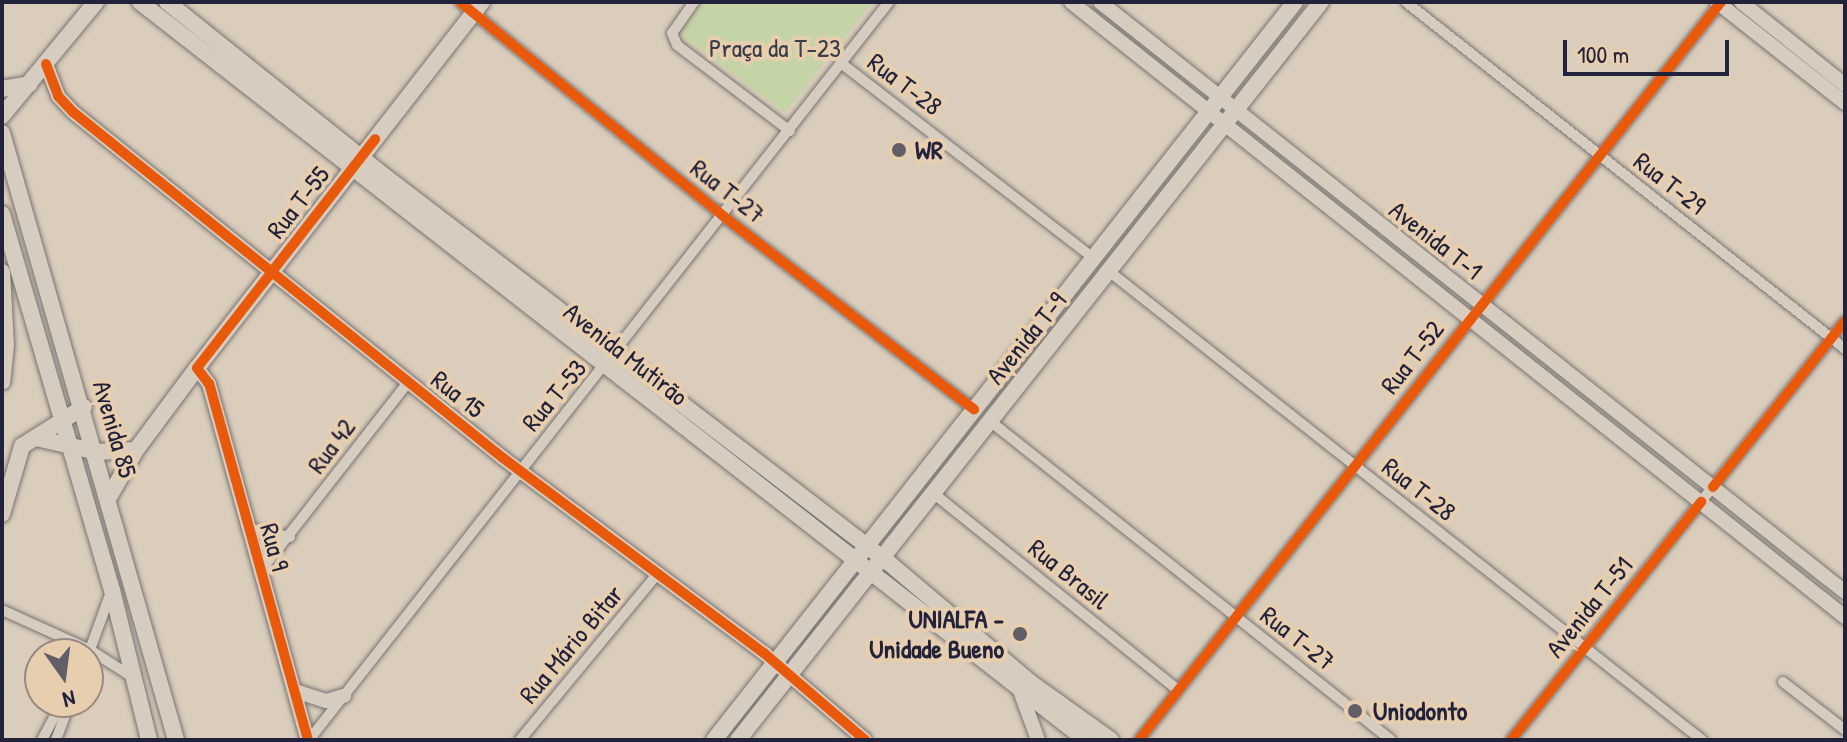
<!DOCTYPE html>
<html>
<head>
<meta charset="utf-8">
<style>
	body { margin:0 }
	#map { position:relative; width:1847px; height:742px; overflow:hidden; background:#dacdbc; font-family:"Patrick Hand",sans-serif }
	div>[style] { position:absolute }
	.green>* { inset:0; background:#c5d4a6 }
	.roads { filter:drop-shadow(0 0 2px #797371) drop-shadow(0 0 2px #797371) }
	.street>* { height:10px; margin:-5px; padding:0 5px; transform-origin:5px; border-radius:5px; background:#d6ccc0 }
	.secondary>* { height:14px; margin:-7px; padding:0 7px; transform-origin:7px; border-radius:7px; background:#d6ccc0 }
	.primary>* { height:16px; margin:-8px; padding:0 8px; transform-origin:8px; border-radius:8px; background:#d6ccc0 }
	.cycleway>* { height:10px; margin:-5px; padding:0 5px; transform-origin:5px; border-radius:5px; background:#e8590c }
	.dots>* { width:22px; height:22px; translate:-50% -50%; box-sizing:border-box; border:4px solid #e7ceaf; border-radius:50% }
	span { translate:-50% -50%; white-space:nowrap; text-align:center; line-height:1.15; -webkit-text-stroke:8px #e7ceaf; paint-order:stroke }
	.park-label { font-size:26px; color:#383d48 }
	.street-label { font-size:26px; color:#22223b }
	.poi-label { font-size:26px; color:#22223b; font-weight:700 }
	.left { translate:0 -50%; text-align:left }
	.right { translate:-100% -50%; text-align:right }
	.frame { position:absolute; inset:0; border:4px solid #22223b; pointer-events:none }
	.north { position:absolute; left:24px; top:638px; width:80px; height:80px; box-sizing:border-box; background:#e7ceaf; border:2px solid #988981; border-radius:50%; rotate:166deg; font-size:22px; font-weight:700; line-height:32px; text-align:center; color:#22223b }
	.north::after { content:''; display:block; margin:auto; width:28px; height:36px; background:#625e68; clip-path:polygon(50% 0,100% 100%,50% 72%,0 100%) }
	.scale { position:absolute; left:1563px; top:40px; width:166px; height:36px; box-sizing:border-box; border:4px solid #22223b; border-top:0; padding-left:10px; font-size:24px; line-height:28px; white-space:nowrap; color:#22223b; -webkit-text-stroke:6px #e7ceaf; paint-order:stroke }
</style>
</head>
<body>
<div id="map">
	<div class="green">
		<i style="clip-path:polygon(703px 2px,872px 2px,785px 113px,685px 38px,682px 29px)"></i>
	</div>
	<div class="roads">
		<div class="street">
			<i style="left:460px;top:2px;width:339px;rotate:39.1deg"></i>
			<i style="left:723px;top:216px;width:317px;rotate:37.6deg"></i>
			<i style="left:694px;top:2px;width:38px;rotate:125deg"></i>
			<i style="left:672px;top:33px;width:13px;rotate:67deg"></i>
			<i style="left:677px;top:45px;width:142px;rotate:37.3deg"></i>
			<i style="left:1406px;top:2px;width:560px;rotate:38.32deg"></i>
			<i style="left:841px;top:63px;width:319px;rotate:37.7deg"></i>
			<i style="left:1110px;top:272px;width:755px;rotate:38.33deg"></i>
			<i style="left:990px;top:421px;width:512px;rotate:38.5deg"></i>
			<i style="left:933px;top:493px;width:314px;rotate:38.8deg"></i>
			<i style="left:247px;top:528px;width:44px;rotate:11.8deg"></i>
			<i style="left:259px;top:573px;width:242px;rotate:-52deg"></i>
			<i style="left:2px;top:610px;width:97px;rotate:24.4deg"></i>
			<i style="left:90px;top:650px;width:49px;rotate:32.4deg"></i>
			<i style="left:88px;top:655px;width:67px;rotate:-69.9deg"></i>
			<i style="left:1783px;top:682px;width:78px;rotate:37.7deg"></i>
			<i style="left:42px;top:740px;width:43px;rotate:-62.2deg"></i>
			<i style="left:56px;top:740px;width:40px;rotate:-69.8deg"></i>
			<i style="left:309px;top:740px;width:939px;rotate:-51.84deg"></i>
			<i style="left:520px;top:740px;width:212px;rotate:-50.4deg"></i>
			<i style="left:1139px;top:740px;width:940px;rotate:-51.74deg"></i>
			<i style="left:1511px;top:740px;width:536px;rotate:-51.44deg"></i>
		</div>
		<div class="secondary">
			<i style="left:1071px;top:2px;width:989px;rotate:38.47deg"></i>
			<i style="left:1100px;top:2px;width:950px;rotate:38.38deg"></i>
			<i style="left:1717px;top:2px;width:163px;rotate:38.3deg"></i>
			<i style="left:1741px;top:2px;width:133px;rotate:38.6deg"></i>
			<i style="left:46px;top:64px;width:34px;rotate:69deg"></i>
			<i style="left:58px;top:96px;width:22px;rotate:47deg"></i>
			<i style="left:73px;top:112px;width:552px;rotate:38.82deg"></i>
			<i style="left:503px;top:458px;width:326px;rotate:36.8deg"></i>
			<i style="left:764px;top:653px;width:133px;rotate:40.7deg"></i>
			<i style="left:197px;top:368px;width:20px;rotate:53deg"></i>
			<i style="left:209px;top:384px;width:370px;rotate:74.5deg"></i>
			<i style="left:1019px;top:688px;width:55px;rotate:69.9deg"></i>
			<i style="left:295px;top:691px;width:33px;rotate:18deg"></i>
			<i style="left:326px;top:701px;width:19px;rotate:-16deg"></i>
		</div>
		<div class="primary">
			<i style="left:140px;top:2px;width:1200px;rotate:37.96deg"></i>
			<i style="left:167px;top:2px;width:270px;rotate:38.7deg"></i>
			<i style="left:378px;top:171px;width:644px;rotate:37.49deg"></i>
			<i style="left:889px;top:563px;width:186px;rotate:40.2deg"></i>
			<i style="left:1031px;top:683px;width:98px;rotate:35.5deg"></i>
			<i style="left:2px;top:89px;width:28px;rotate:-10deg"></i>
			<i style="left:2px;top:116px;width:148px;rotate:-50.5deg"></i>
			<i style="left:2px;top:133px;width:631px;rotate:74deg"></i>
			<i style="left:2px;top:214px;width:392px;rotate:73.7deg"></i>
			<i style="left:112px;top:590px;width:154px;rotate:76.1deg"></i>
			<i style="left:2px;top:272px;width:73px;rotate:86.9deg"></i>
			<i style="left:6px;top:345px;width:37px;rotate:96deg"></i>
			<i style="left:36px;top:438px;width:63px;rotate:12.9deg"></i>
			<i style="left:97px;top:452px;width:39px;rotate:-3deg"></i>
			<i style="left:109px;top:497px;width:54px;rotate:-60.1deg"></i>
			<i style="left:136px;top:450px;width:102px;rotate:-53.4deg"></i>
			<i style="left:197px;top:368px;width:464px;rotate:-52.1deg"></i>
			<i style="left:2px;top:514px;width:71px;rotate:-73.6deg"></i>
			<i style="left:22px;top:446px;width:73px;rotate:-32.2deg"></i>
			<i style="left:714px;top:740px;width:939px;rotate:-51.79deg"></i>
			<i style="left:738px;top:740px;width:940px;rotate:-51.69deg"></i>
		</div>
	</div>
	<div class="cycleway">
		<i style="left:460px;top:2px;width:339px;rotate:39.1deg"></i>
		<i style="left:723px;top:216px;width:317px;rotate:37.6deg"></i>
		<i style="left:46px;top:64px;width:34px;rotate:69deg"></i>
		<i style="left:58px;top:96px;width:22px;rotate:47deg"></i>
		<i style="left:73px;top:112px;width:552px;rotate:38.82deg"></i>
		<i style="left:503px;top:458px;width:326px;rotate:36.8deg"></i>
		<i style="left:764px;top:653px;width:133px;rotate:40.7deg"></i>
		<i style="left:1713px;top:487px;width:212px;rotate:-51.5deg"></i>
		<i style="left:308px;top:740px;width:370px;rotate:-105.5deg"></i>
		<i style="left:209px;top:384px;width:20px;rotate:-127deg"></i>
		<i style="left:197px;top:368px;width:290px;rotate:-52.1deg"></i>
		<i style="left:1139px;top:740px;width:940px;rotate:-51.74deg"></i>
		<i style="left:1511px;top:740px;width:305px;rotate:-51.4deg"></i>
	</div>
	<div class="dots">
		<i style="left:899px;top:150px;background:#625e68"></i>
		<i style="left:1020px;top:634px;background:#625e68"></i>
		<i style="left:1355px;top:711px;background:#625e68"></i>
	</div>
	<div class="park-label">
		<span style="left:775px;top:48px">Praça da T-23</span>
	</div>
	<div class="street-label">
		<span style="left:905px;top:84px;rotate:37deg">Rua T-28</span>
		<span style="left:1670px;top:183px;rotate:38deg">Rua T-29</span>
		<span style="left:728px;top:191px;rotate:38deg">Rua T-27</span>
		<span style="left:298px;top:202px;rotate:-52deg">Rua T-55</span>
		<span style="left:1436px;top:240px;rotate:38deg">Avenida T-1</span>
		<span style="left:1026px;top:338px;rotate:-51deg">Avenida T-9</span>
		<span style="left:626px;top:354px;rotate:38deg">Avenida Mutirão</span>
		<span style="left:1412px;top:357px;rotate:-52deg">Rua T-52</span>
		<span style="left:458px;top:394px;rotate:38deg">Rua 15</span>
		<span style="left:554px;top:395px;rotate:-50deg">Rua T-53</span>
		<span style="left:115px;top:429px;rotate:74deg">Avenida 85</span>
		<span style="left:331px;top:446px;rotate:-53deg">Rua 42</span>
		<span style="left:1419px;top:489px;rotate:38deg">Rua T-28</span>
		<span style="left:275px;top:547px;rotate:75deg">Rua 9</span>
		<span style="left:1069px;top:574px;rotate:39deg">Rua Brasil</span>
		<span style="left:1589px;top:607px;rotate:-51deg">Avenida T-51</span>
		<span style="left:1298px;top:638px;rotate:38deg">Rua T-27</span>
		<span style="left:571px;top:644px;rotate:-50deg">Rua Mário Bitar</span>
	</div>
	<div class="poi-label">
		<span class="left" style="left:915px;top:150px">WR</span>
		<span class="right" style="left:1004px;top:634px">UNIALFA -<br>Unidade Bueno</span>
		<span class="left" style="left:1373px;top:711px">Uniodonto</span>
	</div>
	<div class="frame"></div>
	<div class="north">N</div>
	<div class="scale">100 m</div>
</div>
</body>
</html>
